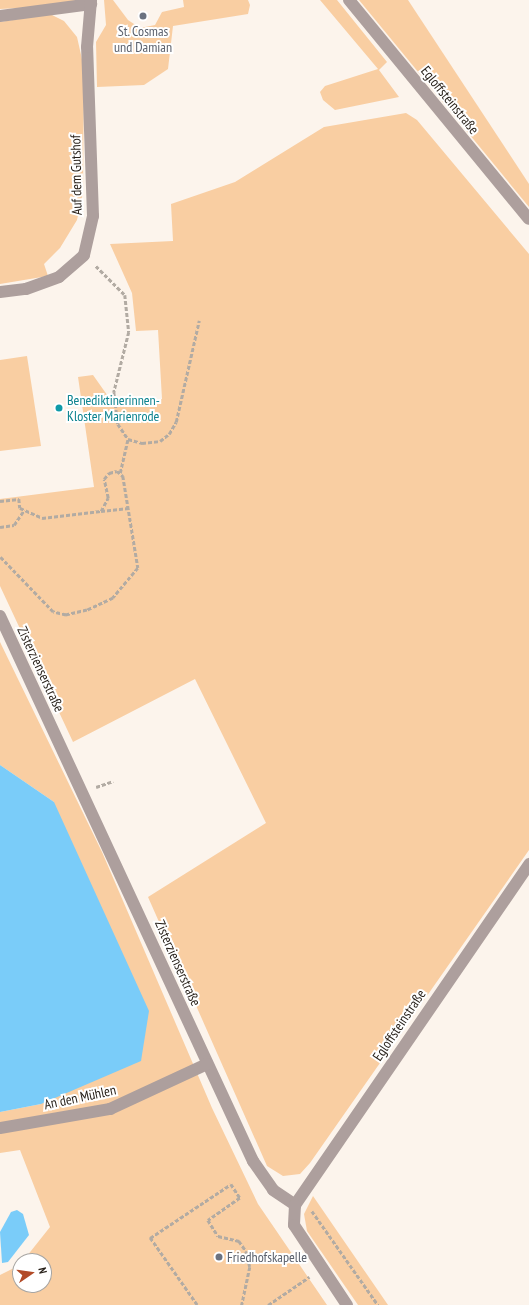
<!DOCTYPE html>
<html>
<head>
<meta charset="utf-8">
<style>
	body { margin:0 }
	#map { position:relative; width:529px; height:1305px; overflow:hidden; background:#fcf4ec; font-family:"PT Sans Narrow",sans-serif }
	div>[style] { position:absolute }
	.green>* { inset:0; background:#f9cea2 }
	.water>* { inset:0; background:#7accf9 }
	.path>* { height:2.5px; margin-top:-1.25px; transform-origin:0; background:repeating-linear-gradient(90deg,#b2aba3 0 4px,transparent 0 6px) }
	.minor>* { height:12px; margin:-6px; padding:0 6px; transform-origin:6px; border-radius:6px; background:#ad9f9d }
	.dots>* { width:11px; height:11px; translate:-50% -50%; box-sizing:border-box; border:2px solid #fff; border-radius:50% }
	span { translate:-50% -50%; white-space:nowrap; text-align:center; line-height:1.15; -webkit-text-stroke:4px #fff; paint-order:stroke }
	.worship-label { font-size:14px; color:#5b616d }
	.left { translate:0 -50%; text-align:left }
	.street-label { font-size:14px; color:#241d16 }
	.culture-label { font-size:14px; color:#0d838f }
	.north { position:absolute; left:12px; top:1253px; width:40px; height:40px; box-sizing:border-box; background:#fff; border:1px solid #a7a5a2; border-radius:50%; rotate:77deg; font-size:11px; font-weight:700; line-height:16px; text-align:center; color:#241d16 }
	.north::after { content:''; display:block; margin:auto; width:14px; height:18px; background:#b24a27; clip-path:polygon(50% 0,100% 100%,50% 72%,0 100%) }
</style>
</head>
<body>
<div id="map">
	<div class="green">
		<i style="clip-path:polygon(0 0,82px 0,57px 6px,0 9px)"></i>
		<i style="clip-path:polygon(104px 0,113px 0,128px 20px,140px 28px,155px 25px,162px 12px,184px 7px,183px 0,248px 0,250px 5px,248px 14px,173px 26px,168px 69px,144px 85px,97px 87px,96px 42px,106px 25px)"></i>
		<i style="clip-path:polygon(320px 0,337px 0,387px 62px,379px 70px,399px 97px,335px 110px,323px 100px,320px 92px,325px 86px,378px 69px)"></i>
		<i style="clip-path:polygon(359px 0,408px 0,529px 184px,529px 207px)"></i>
		<i style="clip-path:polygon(50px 14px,64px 21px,77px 37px,84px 68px,83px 192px,77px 220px,60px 248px,44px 264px,48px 276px,0 284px,0 22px)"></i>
		<i style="clip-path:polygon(406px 113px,417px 120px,529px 254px,529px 850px,310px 1163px,300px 1174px,283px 1176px,267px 1166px,148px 897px,266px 823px,195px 679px,73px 742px,0 586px,0 499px,94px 487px,78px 377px,93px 375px,110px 399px,136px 396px,137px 400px,162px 399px,158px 330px,136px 331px,132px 293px,110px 244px,173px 241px,171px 204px,235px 182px,324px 127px)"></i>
		<i style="clip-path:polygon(27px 356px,41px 446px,0 451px,0 360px)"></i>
		<i style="clip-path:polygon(0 642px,102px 852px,212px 1108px,258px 1204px,327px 1305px,0 1305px,0 1275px,20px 1265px,20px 1285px,44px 1285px,44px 1261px,23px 1261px,50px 1227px,20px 1150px,0 1153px,0 1112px,41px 1104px,54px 802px,0 765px)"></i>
		<i style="clip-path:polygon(313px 1196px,388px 1305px,358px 1305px,307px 1231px,304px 1214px)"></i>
	</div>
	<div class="water">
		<i style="clip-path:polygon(0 765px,54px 802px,149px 1011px,141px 1061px,41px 1104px,0 1112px)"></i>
		<i style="clip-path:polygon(17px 1210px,23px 1214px,29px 1235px,8px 1262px,2px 1263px,0 1232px,11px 1212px)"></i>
	</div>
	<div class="path">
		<i style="left:96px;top:266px;width:41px;rotate:45deg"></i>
		<i style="left:125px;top:295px;width:37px;rotate:84deg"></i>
		<i style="left:129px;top:332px;width:62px;rotate:104deg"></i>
		<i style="left:114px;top:392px;width:32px;rotate:83deg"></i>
		<i style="left:118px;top:424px;width:18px;rotate:56deg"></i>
		<i style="left:128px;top:439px;width:15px;rotate:16deg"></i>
		<i style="left:142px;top:443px;width:18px;rotate:-6deg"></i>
		<i style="left:160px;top:441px;width:11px;rotate:-38deg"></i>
		<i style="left:169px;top:434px;width:14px;rotate:-60deg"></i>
		<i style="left:176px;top:422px;width:104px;rotate:-77.2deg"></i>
		<i style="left:120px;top:473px;width:35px;rotate:-77deg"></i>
		<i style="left:0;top:501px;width:19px;rotate:-6deg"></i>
		<i style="left:19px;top:499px;width:9px;rotate:84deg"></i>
		<i style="left:20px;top:508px;width:24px;rotate:24deg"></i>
		<i style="left:42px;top:518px;width:59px;rotate:-6.8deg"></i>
		<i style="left:101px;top:511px;width:15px;rotate:-62deg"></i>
		<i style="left:108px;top:498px;width:19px;rotate:-102deg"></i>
		<i style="left:104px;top:479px;width:8px;rotate:-50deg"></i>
		<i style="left:109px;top:473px;width:8px;rotate:-14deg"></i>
		<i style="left:117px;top:471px;width:8px;rotate:40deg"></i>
		<i style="left:123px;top:476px;width:93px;rotate:80.7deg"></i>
		<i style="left:138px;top:568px;width:39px;rotate:130deg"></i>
		<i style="left:113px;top:598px;width:29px;rotate:155deg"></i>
		<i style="left:87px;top:610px;width:22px;rotate:167deg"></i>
		<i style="left:66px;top:615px;width:13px;rotate:-167deg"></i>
		<i style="left:53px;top:612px;width:76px;rotate:-133.9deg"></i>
		<i style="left:101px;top:511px;width:28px;rotate:-6deg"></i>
		<i style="left:0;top:527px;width:14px;rotate:-8deg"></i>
		<i style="left:14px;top:525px;width:18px;rotate:-56deg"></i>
		<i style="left:96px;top:787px;width:18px;rotate:-19deg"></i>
		<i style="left:312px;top:1211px;width:115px;rotate:54.9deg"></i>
		<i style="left:197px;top:1305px;width:82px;rotate:-125deg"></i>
		<i style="left:150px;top:1238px;width:97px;rotate:-33.7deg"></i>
		<i style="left:231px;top:1184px;width:17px;rotate:57deg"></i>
		<i style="left:240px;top:1198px;width:39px;rotate:145deg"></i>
		<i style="left:208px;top:1220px;width:19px;rotate:58deg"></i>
		<i style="left:218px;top:1236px;width:22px;rotate:13deg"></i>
		<i style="left:239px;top:1241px;width:12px;rotate:55deg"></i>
		<i style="left:246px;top:1251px;width:16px;rotate:76deg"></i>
		<i style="left:250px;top:1267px;width:39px;rotate:102deg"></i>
		<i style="left:268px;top:1305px;width:50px;rotate:-34.3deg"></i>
	</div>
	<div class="minor">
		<i style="left:349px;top:0;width:283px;rotate:50.6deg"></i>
		<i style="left:0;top:16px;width:92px;rotate:-7.5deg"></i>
		<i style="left:0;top:292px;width:26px;rotate:-7deg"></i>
		<i style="left:26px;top:289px;width:35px;rotate:-20deg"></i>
		<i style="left:59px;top:277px;width:33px;rotate:-41deg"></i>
		<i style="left:84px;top:255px;width:40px;rotate:-77deg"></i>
		<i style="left:93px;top:216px;width:169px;rotate:-92deg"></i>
		<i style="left:87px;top:47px;width:47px;rotate:-85.1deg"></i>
		<i style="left:0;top:616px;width:601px;rotate:65.1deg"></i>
		<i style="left:253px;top:1161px;width:35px;rotate:55deg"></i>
		<i style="left:273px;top:1190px;width:27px;rotate:34deg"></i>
		<i style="left:0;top:1128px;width:112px;rotate:-9.8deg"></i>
		<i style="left:110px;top:1109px;width:107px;rotate:-24.9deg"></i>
		<i style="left:295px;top:1205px;width:414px;rotate:-55.5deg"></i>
		<i style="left:295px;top:1205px;width:20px;rotate:93deg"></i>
		<i style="left:294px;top:1225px;width:96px;rotate:56.5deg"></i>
	</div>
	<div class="dots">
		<i style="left:143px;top:16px;background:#6b7280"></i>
		<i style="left:59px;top:408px;background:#0f9aa8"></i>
		<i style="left:219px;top:1257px;background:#6b7280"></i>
	</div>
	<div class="worship-label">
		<span style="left:143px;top:39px">St. Cosmas<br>und Damian</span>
		<span class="left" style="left:227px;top:1257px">Friedhofskapelle</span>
	</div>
	<div class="street-label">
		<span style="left:450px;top:100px;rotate:51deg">Egloffsteinstraße</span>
		<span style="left:76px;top:175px;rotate:-91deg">Auf dem Gutshof</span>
		<span style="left:41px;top:669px;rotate:65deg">Zisterzienserstraße</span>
		<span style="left:178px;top:963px;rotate:66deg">Zisterzienserstraße</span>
		<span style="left:399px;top:1025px;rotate:-56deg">Egloffsteinstraße</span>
		<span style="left:80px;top:1097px;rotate:-12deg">An den Mühlen</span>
	</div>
	<div class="culture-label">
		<span class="left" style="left:67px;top:408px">Benediktinerinnen-<br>Kloster Marienrode</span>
	</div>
	<div class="north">N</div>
</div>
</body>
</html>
